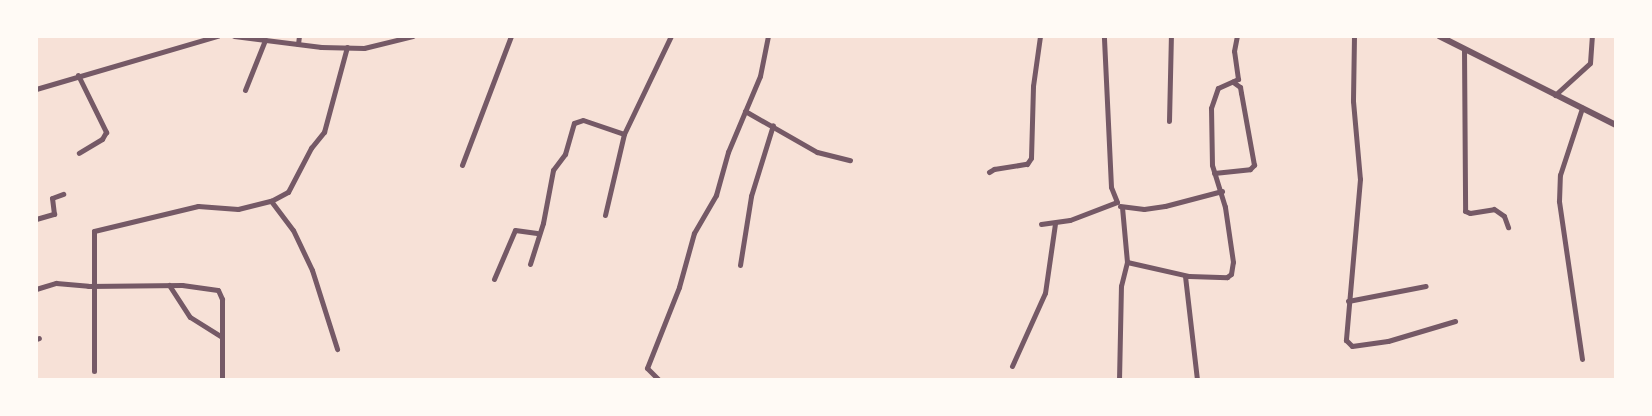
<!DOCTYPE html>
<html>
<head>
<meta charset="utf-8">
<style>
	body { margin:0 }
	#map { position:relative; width:1652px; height:416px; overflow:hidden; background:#f7e1d7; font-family:Figtree,sans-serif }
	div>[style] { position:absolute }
	.minor>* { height:5px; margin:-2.5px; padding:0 2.5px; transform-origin:2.5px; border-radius:2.5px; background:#755966 }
	.tertiary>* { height:6px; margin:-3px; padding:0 3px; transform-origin:3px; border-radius:3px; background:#755966 }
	span { translate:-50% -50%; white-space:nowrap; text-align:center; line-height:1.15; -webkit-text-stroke:4px #fffaf5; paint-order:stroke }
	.frame { position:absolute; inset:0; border:38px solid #fffaf5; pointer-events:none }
</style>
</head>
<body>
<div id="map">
	<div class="minor">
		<i style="left:234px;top:36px;width:88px;rotate:7.2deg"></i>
		<i style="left:321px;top:47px;width:43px;rotate:1.3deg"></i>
		<i style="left:364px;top:48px;width:50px;rotate:-13.8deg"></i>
		<i style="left:1354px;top:36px;width:65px;rotate:90.9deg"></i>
		<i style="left:1353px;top:101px;width:78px;rotate:84.9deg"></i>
		<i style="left:1360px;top:179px;width:162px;rotate:95deg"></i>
		<i style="left:1346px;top:340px;width:8px;rotate:45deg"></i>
		<i style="left:1352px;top:346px;width:36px;rotate:-8deg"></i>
		<i style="left:1388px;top:341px;width:70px;rotate:-16.6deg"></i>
		<i style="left:298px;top:44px;width:8px;rotate:-83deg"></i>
		<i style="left:1464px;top:49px;width:162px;rotate:89.6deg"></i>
		<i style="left:1465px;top:211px;width:5px;rotate:22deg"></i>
		<i style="left:1470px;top:213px;width:24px;rotate:-9deg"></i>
		<i style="left:1494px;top:209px;width:12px;rotate:35deg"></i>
		<i style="left:1504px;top:216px;width:12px;rotate:70deg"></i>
		<i style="left:78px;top:75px;width:64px;rotate:63.8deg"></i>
		<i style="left:106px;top:132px;width:8px;rotate:120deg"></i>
		<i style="left:102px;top:139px;width:27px;rotate:149deg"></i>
		<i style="left:36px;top:89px;width:189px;rotate:-16.3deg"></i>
		<i style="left:245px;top:90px;width:54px;rotate:-68.2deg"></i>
		<i style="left:1555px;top:95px;width:47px;rotate:-42.4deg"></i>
		<i style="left:1590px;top:63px;width:27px;rotate:-86deg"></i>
		<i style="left:745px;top:111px;width:83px;rotate:29.7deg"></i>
		<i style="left:817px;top:152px;width:34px;rotate:14deg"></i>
		<i style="left:1169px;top:121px;width:85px;rotate:-88.7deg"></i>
		<i style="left:462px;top:165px;width:138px;rotate:-69.2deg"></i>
		<i style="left:989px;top:172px;width:6px;rotate:-31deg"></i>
		<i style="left:994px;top:169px;width:33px;rotate:-9deg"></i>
		<i style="left:1027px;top:164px;width:7px;rotate:-56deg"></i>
		<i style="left:1031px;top:158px;width:72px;rotate:-88.4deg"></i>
		<i style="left:1033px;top:86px;width:50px;rotate:-82deg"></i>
		<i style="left:1214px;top:173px;width:36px;rotate:-6deg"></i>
		<i style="left:1250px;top:169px;width:6px;rotate:-45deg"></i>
		<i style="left:1254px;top:165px;width:73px;rotate:-100.2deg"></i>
		<i style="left:1241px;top:93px;width:6px;rotate:-99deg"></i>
		<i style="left:1240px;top:87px;width:9px;rotate:-144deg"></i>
		<i style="left:271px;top:201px;width:36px;rotate:53deg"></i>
		<i style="left:293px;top:230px;width:44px;rotate:64.6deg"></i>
		<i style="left:312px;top:270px;width:83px;rotate:72.4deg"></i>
		<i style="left:1120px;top:206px;width:24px;rotate:7deg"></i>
		<i style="left:1144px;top:209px;width:21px;rotate:-8deg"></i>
		<i style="left:1165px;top:206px;width:59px;rotate:-14.7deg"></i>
		<i style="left:605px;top:215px;width:83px;rotate:-76.8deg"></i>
		<i style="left:624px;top:134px;width:109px;rotate:-64.4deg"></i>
		<i style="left:36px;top:219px;width:19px;rotate:-16deg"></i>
		<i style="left:54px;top:214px;width:16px;rotate:-97deg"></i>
		<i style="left:52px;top:198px;width:12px;rotate:-20deg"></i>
		<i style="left:1041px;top:224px;width:29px;rotate:-8deg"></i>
		<i style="left:1070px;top:220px;width:50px;rotate:-21deg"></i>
		<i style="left:1117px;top:202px;width:16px;rotate:-112deg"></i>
		<i style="left:1111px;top:187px;width:151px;rotate:-92.7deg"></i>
		<i style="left:1127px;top:262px;width:64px;rotate:12.7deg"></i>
		<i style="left:1189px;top:276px;width:38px;rotate:2deg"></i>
		<i style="left:1227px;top:277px;width:5px;rotate:-37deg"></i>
		<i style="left:1231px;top:274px;width:12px;rotate:-81deg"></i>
		<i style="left:1233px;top:262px;width:56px;rotate:-98.3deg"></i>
		<i style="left:1225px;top:207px;width:44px;rotate:-107.2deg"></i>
		<i style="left:1212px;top:165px;width:57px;rotate:-91deg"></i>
		<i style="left:1211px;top:108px;width:21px;rotate:-71deg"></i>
		<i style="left:1218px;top:88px;width:22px;rotate:-24deg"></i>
		<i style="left:1238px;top:79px;width:28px;rotate:-98deg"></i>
		<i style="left:1234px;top:51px;width:15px;rotate:-79deg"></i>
		<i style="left:530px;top:264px;width:43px;rotate:-72.4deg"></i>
		<i style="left:543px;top:223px;width:54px;rotate:-79.3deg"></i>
		<i style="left:553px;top:170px;width:20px;rotate:-53deg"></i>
		<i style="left:565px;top:154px;width:32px;rotate:-74deg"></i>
		<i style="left:574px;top:123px;width:9px;rotate:-18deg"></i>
		<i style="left:583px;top:120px;width:43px;rotate:18.9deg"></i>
		<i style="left:740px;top:265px;width:70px;rotate:-80.9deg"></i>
		<i style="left:751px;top:196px;width:74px;rotate:-72.8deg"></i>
		<i style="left:1185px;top:276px;width:105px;rotate:83.4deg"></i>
		<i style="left:494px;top:279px;width:53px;rotate:-66.8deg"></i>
		<i style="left:515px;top:230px;width:22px;rotate:8deg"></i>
		<i style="left:169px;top:285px;width:38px;rotate:57deg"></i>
		<i style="left:190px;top:317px;width:36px;rotate:32deg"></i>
		<i style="left:36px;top:289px;width:21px;rotate:-17deg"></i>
		<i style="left:56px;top:283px;width:32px;rotate:5deg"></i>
		<i style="left:88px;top:286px;width:94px;rotate:-0.6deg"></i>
		<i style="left:182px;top:285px;width:36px;rotate:8deg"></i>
		<i style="left:218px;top:290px;width:10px;rotate:66deg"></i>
		<i style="left:222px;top:299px;width:81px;rotate:90deg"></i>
		<i style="left:1348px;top:301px;width:79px;rotate:-10.9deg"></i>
		<i style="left:36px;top:339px;width:3px;rotate:-18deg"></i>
		<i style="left:1582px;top:359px;width:160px;rotate:-98.3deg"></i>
		<i style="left:1559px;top:201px;width:26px;rotate:-88deg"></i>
		<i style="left:1560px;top:175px;width:71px;rotate:-71.8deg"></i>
		<i style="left:1012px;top:366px;width:80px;rotate:-65.7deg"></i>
		<i style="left:1045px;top:293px;width:70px;rotate:-81.8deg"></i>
		<i style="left:94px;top:371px;width:140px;rotate:-90deg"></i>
		<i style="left:94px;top:231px;width:107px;rotate:-13.5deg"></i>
		<i style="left:198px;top:206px;width:40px;rotate:4.3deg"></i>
		<i style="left:238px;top:209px;width:34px;rotate:-14deg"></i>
		<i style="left:271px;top:201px;width:19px;rotate:-28deg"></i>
		<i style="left:288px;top:192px;width:50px;rotate:-62.4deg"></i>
		<i style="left:311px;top:148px;width:21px;rotate:-51deg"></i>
		<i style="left:324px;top:132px;width:88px;rotate:-74.9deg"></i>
		<i style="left:659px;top:380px;width:17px;rotate:-135deg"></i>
		<i style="left:647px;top:368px;width:87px;rotate:-68.4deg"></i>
		<i style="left:679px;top:287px;width:56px;rotate:-74.5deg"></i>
		<i style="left:694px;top:233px;width:44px;rotate:-59.9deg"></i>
		<i style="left:716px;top:195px;width:45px;rotate:-74.4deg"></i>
		<i style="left:728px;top:152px;width:82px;rotate:-67.2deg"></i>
		<i style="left:760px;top:76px;width:41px;rotate:-78.7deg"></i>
		<i style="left:1119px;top:380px;width:94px;rotate:-88.8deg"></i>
		<i style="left:1121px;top:286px;width:25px;rotate:-76deg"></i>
		<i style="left:1127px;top:262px;width:55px;rotate:-95.2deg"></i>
	</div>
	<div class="tertiary">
		<i style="left:1439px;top:36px;width:198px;rotate:26.7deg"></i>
	</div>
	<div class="frame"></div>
</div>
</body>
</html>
